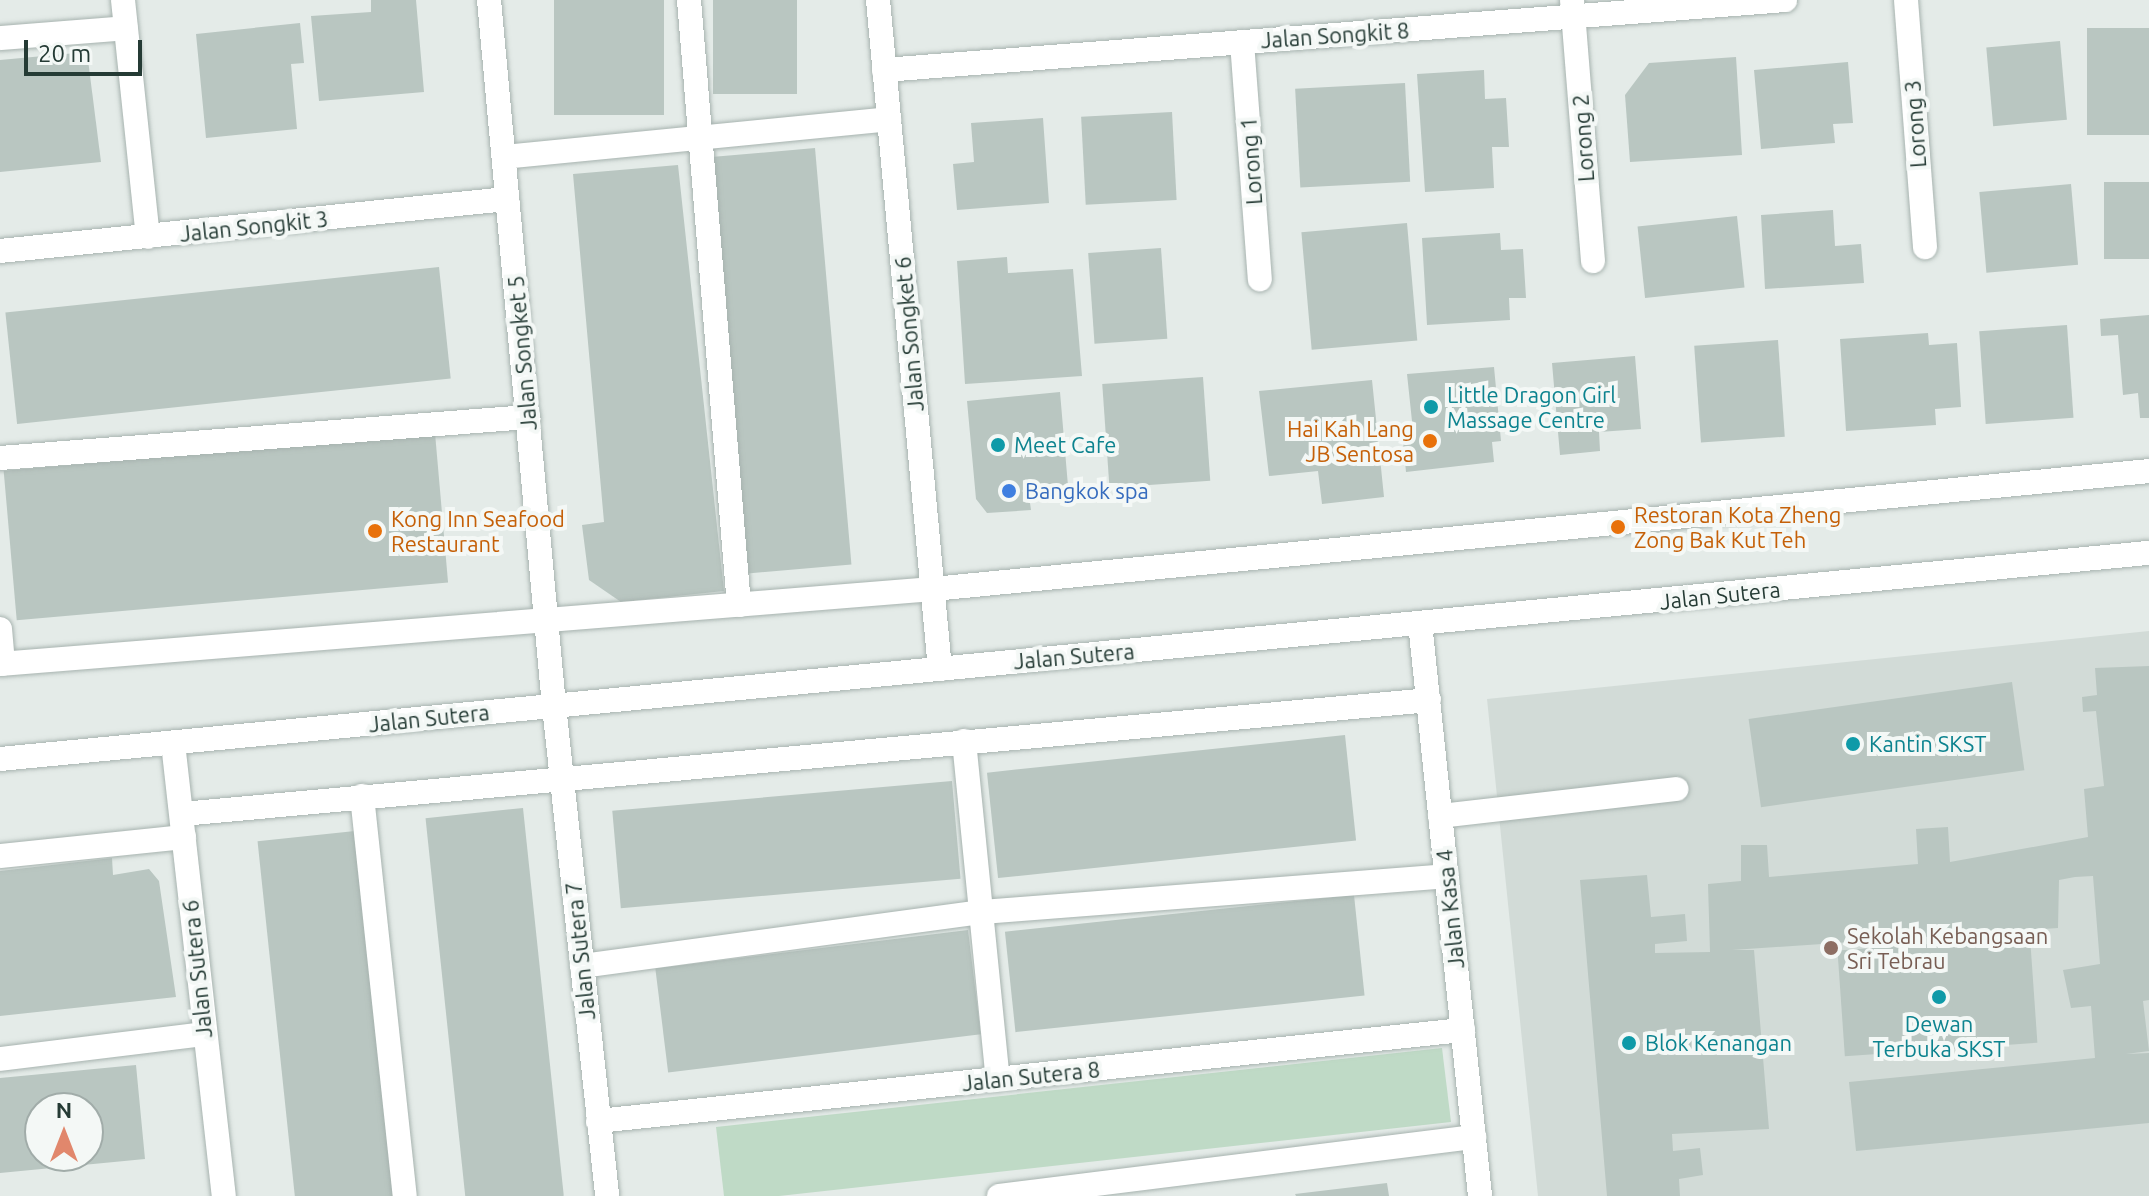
<!DOCTYPE html>
<html>
<head>
<meta charset="utf-8">
<style>
	body { margin:0 }
	#map { position:relative; width:2149px; height:1196px; overflow:hidden; background:#e4ebe8; font-family:Ubuntu,sans-serif }
	div>[style] { position:absolute }
	.built>* { inset:0; background:#d2dbd7 }
	.green>* { inset:0; background:#bfdac6 }
	.building>* { inset:0; background:#b9c6c1; transform-origin:0 0 }
	.roads { filter:drop-shadow(0 0 2px #a7b3af) drop-shadow(0 0 2px #a7b3af) }
	.minor>* { height:24px; margin:-12px; padding:0 12px; transform-origin:12px; border-radius:12px; background:#fff }
	.dots>* { width:22px; height:22px; translate:-50% -50%; box-sizing:border-box; border:4px solid #f4f8f6; border-radius:50% }
	span { translate:-50% -50%; white-space:nowrap; text-align:center; line-height:1.15; -webkit-text-stroke:8px #f4f8f6; paint-order:stroke }
	.street-label { font-size:22px; color:#253b35 }
	.culture-label { font-size:22px; color:#0d838f }
	.left { translate:0 -50%; text-align:left }
	.food-label { font-size:22px; color:#c56008 }
	.right { translate:-100% -50%; text-align:right }
	.shop-label { font-size:22px; color:#366cbe }
	.education-label { font-size:22px; color:#785e54 }
	.north { position:absolute; left:24px; top:1092px; width:80px; height:80px; box-sizing:border-box; background:#f4f8f6; border:2px solid #a1aca9; border-radius:50%; rotate:0deg; font-size:22px; font-weight:700; line-height:32px; text-align:center; color:#253b35 }
	.north::after { content:''; display:block; margin:auto; width:28px; height:36px; background:#e1876c; clip-path:polygon(50% 0,100% 100%,50% 72%,0 100%) }
	.scale { position:absolute; left:24px; top:40px; width:118px; height:36px; box-sizing:border-box; border:4px solid #253b35; border-top:0; padding-left:10px; font-size:24px; line-height:28px; white-space:nowrap; color:#253b35; -webkit-text-stroke:6px #f4f8f6; paint-order:stroke }
</style>
</head>
<body>
<div id="map">
	<div class="built">
		<i style="clip-path:polygon(2149px 631px,2149px 1196px,1538px 1196px,1487px 699px)"></i>
	</div>
	<div class="green">
		<i style="clip-path:polygon(1442px 1048px,1451px 1122px,779px 1196px,724px 1196px,716px 1127px)"></i>
	</div>
	<div class="building">
		<i style="clip-path:polygon(371px 0,416px 0,424px 92px,319px 101px,311px 16px,371px 12px)"></i>
		<i style="left:554px;top:0;width:110px;height:115px"></i>
		<i style="left:713px;top:0;width:84px;height:94px"></i>
		<i style="clip-path:polygon(300px 23px,304px 63px,291px 64px,297px 129px,206px 138px,196px 34px)"></i>
		<i style="left:2149px;top:28px;width:107px;height:62px;rotate:90deg"></i>
		<i style="left:2060px;top:41px;width:79px;height:74px;rotate:85deg"></i>
		<i style="clip-path:polygon(87px 52px,101px 162px,0 172px,0 60px)"></i>
		<i style="clip-path:polygon(1736px 57px,1742px 155px,1630px 162px,1625px 95px,1649px 63px)"></i>
		<i style="clip-path:polygon(1848px 62px,1853px 123px,1833px 124px,1835px 143px,1761px 149px,1754px 70px)"></i>
		<i style="clip-path:polygon(1484px 70px,1485px 99px,1506px 98px,1509px 147px,1492px 147px,1494px 188px,1425px 192px,1417px 74px)"></i>
		<i style="left:1405px;top:83px;width:99px;height:110px;rotate:87deg"></i>
		<i style="left:1172px;top:112px;width:88px;height:91px;rotate:87deg"></i>
		<i style="clip-path:polygon(1043px 118px,1049px 203px,957px 210px,953px 164px,974px 162px,971px 123px)"></i>
		<i style="left:815px;top:148px;width:418px;height:104px;rotate:85deg"></i>
		<i style="clip-path:polygon(678px 165px,724px 591px,621px 602px,589px 580px,582px 525px,604px 522px,573px 174px)"></i>
		<i style="left:2149px;top:182px;width:77px;height:45px;rotate:90deg"></i>
		<i style="left:2071px;top:184px;width:81px;height:92px;rotate:85deg"></i>
		<i style="clip-path:polygon(1833px 210px,1835px 246px,1861px 244px,1864px 283px,1765px 289px,1761px 215px)"></i>
		<i style="left:1737px;top:216px;width:72px;height:100px;rotate:84deg"></i>
		<i style="left:1407px;top:223px;width:118px;height:106px;rotate:85deg"></i>
		<i style="clip-path:polygon(1500px 233px,1501px 250px,1523px 249px,1526px 298px,1509px 298px,1510px 320px,1427px 325px,1422px 238px)"></i>
		<i style="left:1161px;top:248px;width:91px;height:73px;rotate:86deg"></i>
		<i style="clip-path:polygon(1007px 257px,1008px 273px,1073px 269px,1082px 376px,965px 384px,957px 261px)"></i>
		<i style="left:439px;top:267px;width:112px;height:436px;rotate:84deg"></i>
		<i style="clip-path:polygon(2149px 315px,2149px 418px,2140px 418px,2138px 393px,2123px 395px,2118px 335px,2101px 336px,2100px 319px)"></i>
		<i style="left:2067px;top:325px;width:93px;height:88px;rotate:86deg"></i>
		<i style="clip-path:polygon(1928px 333px,1929px 345px,1957px 343px,1961px 407px,1935px 409px,1936px 425px,1846px 431px,1840px 339px)"></i>
		<i style="left:1778px;top:340px;width:97px;height:84px;rotate:86deg"></i>
		<i style="clip-path:polygon(1635px 356px,1641px 429px,1599px 432px,1600px 451px,1560px 455px,1552px 363px)"></i>
		<i style="clip-path:polygon(1494px 367px,1501px 441px,1492px 442px,1494px 462px,1406px 472px,1403px 441px,1414px 440px,1407px 374px)"></i>
		<i style="left:1203px;top:377px;width:104px;height:101px;rotate:86deg"></i>
		<i style="clip-path:polygon(1372px 380px,1384px 497px,1322px 504px,1318px 471px,1269px 476px,1259px 391px)"></i>
		<i style="clip-path:polygon(1060px 392px,1068px 486px,1028px 489px,1031px 510px,987px 513px,976px 499px,967px 401px)"></i>
		<i style="left:435px;top:433px;width:150px;height:433px;rotate:85deg"></i>
		<i style="clip-path:polygon(2149px 666px,2149px 1000px,2143px 1001px,2149px 1051px,2126px 1054px,2149px 1053px,2149px 1123px,1856px 1151px,1849px 1082px,2095px 1058px,2091px 1006px,2071px 1008px,2063px 970px,2100px 964px,2093px 876px,2075px 877px,2059px 880px,2058px 928px,1732px 950px,1754px 950px,1769px 1129px,1672px 1134px,1673px 1151px,1700px 1148px,1703px 1175px,1679px 1179px,1680px 1196px,1607px 1196px,1580px 880px,1647px 875px,1651px 917px,1685px 914px,1687px 941px,1655px 944px,1655px 953px,1710px 952px,1708px 884px,1741px 881px,1741px 845px,1767px 845px,1769px 877px,1918px 864px,1916px 829px,1948px 827px,1950px 862px,2088px 837px,2084px 789px,2104px 786px,2096px 711px,2083px 712px,2082px 697px,2097px 695px,2095px 668px)"></i>
		<i style="left:2012px;top:682px;width:89px;height:266px;rotate:82deg"></i>
		<i style="left:1345px;top:735px;width:106px;height:360px;rotate:84deg"></i>
		<i style="left:952px;top:781px;width:98px;height:341px;rotate:85deg"></i>
		<i style="left:523px;top:808px;width:390px;height:98px;rotate:84deg"></i>
		<i style="left:355px;top:831px;width:367px;height:98px;rotate:84deg"></i>
		<i style="clip-path:polygon(112px 858px,113px 875px,149px 869px,159px 881px,176px 997px,0 1016px,0 871px)"></i>
		<i style="left:1354px;top:895px;width:101px;height:351px;rotate:84deg"></i>
		<i style="left:968px;top:930px;width:105px;height:315px;rotate:83deg"></i>
		<i style="left:2030px;top:937px;width:106px;height:193px;rotate:86deg"></i>
		<i style="clip-path:polygon(evenodd,136px 1065px,145px 1159px,0 1173px,0 1078px,136px 1065px,40px 1108px,88px 1108px,88px 1156px,40px 1156px,40px 1108px)"></i>
		<i style="clip-path:polygon(1387px 1183px,1389px 1196px,1296px 1196px,1295px 1194px)"></i>
	</div>
	<div class="roads">
		<div class="minor">
			<i style="left:123px;top:0;width:238px;rotate:84deg"></i>
			<i style="left:489px;top:0;width:709px;rotate:84.74deg"></i>
			<i style="left:554px;top:706px;width:493px;rotate:83.8deg"></i>
			<i style="left:689px;top:0;width:607px;rotate:85.28deg"></i>
			<i style="left:878px;top:0;width:672px;rotate:84.71deg"></i>
			<i style="left:1572px;top:0;width:262px;rotate:85.4deg"></i>
			<i style="left:1906px;top:0;width:248px;rotate:85.6deg"></i>
			<i style="left:0;top:38px;width:126px;rotate:-4.5deg"></i>
			<i style="left:1242px;top:42px;width:238px;rotate:85.7deg"></i>
			<i style="left:884px;top:70px;width:904px;rotate:-4.44deg"></i>
			<i style="left:504px;top:157px;width:387px;rotate:-5.6deg"></i>
			<i style="left:0;top:251px;width:510px;rotate:-5.86deg"></i>
			<i style="left:0;top:458px;width:530px;rotate:-4.44deg"></i>
			<i style="left:1420px;top:623px;width:576px;rotate:84.02deg"></i>
			<i style="left:0;top:629px;width:35px;rotate:85deg"></i>
			<i style="left:0;top:664px;width:936px;rotate:-4.6deg"></i>
			<i style="left:933px;top:589px;width:1222px;rotate:-5.54deg"></i>
			<i style="left:964px;top:741px;width:340px;rotate:84.3deg"></i>
			<i style="left:173px;top:743px;width:456px;rotate:83.6deg"></i>
			<i style="left:0;top:759px;width:2159px;rotate:-5.48deg"></i>
			<i style="left:362px;top:796px;width:402px;rotate:83.9deg"></i>
			<i style="left:182px;top:814px;width:1252px;rotate:-5.22deg"></i>
			<i style="left:1440px;top:816px;width:238px;rotate:-6.5deg"></i>
			<i style="left:0;top:856px;width:185px;rotate:-5.9deg"></i>
			<i style="left:582px;top:966px;width:403px;rotate:-7.7deg"></i>
			<i style="left:981px;top:912px;width:467px;rotate:-4.4deg"></i>
			<i style="left:0;top:1059px;width:205px;rotate:-7deg"></i>
			<i style="left:598px;top:1121px;width:870px;rotate:-6.01deg"></i>
			<i style="left:999px;top:1196px;width:479px;rotate:-7.1deg"></i>
		</div>
	</div>
	<div class="dots">
		<i style="left:1431px;top:407px;background:#0f9aa8"></i>
		<i style="left:1430px;top:441px;background:#e8710a"></i>
		<i style="left:998px;top:445px;background:#0f9aa8"></i>
		<i style="left:1009px;top:491px;background:#3f7fe0"></i>
		<i style="left:1618px;top:527px;background:#e8710a"></i>
		<i style="left:375px;top:531px;background:#e8710a"></i>
		<i style="left:1853px;top:744px;background:#0f9aa8"></i>
		<i style="left:1831px;top:948px;background:#8d6e63"></i>
		<i style="left:1939px;top:997px;background:#0f9aa8"></i>
		<i style="left:1629px;top:1043px;background:#0f9aa8"></i>
	</div>
	<div class="street-label">
		<span style="left:1335px;top:35px;rotate:-4deg">Jalan Songkit 8</span>
		<span style="left:1915px;top:124px;rotate:-94deg">Lorong 3</span>
		<span style="left:1583px;top:138px;rotate:-94deg">Lorong 2</span>
		<span style="left:1251px;top:161px;rotate:-94deg">Lorong 1</span>
		<span style="left:254px;top:226px;rotate:-6deg">Jalan Songkit 3</span>
		<span style="left:909px;top:334px;rotate:-95deg">Jalan Songket 6</span>
		<span style="left:522px;top:353px;rotate:-95deg">Jalan Songket 5</span>
		<span style="left:1720px;top:595px;rotate:-6deg">Jalan Sutera</span>
		<span style="left:1074px;top:656px;rotate:-5deg">Jalan Sutera</span>
		<span style="left:429px;top:718px;rotate:-6deg">Jalan Sutera</span>
		<span style="left:1450px;top:909px;rotate:-96deg">Jalan Kasa 4</span>
		<span style="left:580px;top:951px;rotate:-96deg">Jalan Sutera 7</span>
		<span style="left:197px;top:969px;rotate:-96deg">Jalan Sutera 6</span>
		<span style="left:1031px;top:1076px;rotate:-6deg">Jalan Sutera 8</span>
	</div>
	<div class="culture-label">
		<span class="left" style="left:1447px;top:407px">Little Dragon Girl<br>Massage Centre</span>
		<span class="left" style="left:1014px;top:445px">Meet Cafe</span>
		<span class="left" style="left:1869px;top:744px">Kantin SKST</span>
		<span style="left:1939px;top:1036px">Dewan<br>Terbuka SKST</span>
		<span class="left" style="left:1645px;top:1043px">Blok Kenangan</span>
	</div>
	<div class="food-label">
		<span class="right" style="left:1414px;top:441px">Hai Kah Lang<br>JB Sentosa</span>
		<span class="left" style="left:1634px;top:527px">Restoran Kota Zheng<br>Zong Bak Kut Teh</span>
		<span class="left" style="left:391px;top:531px">Kong Inn Seafood<br>Restaurant</span>
	</div>
	<div class="shop-label">
		<span class="left" style="left:1025px;top:491px">Bangkok spa</span>
	</div>
	<div class="education-label">
		<span class="left" style="left:1847px;top:948px">Sekolah Kebangsaan<br>Sri Tebrau</span>
	</div>
	<div class="north">N</div>
	<div class="scale">20 m</div>
</div>
</body>
</html>
